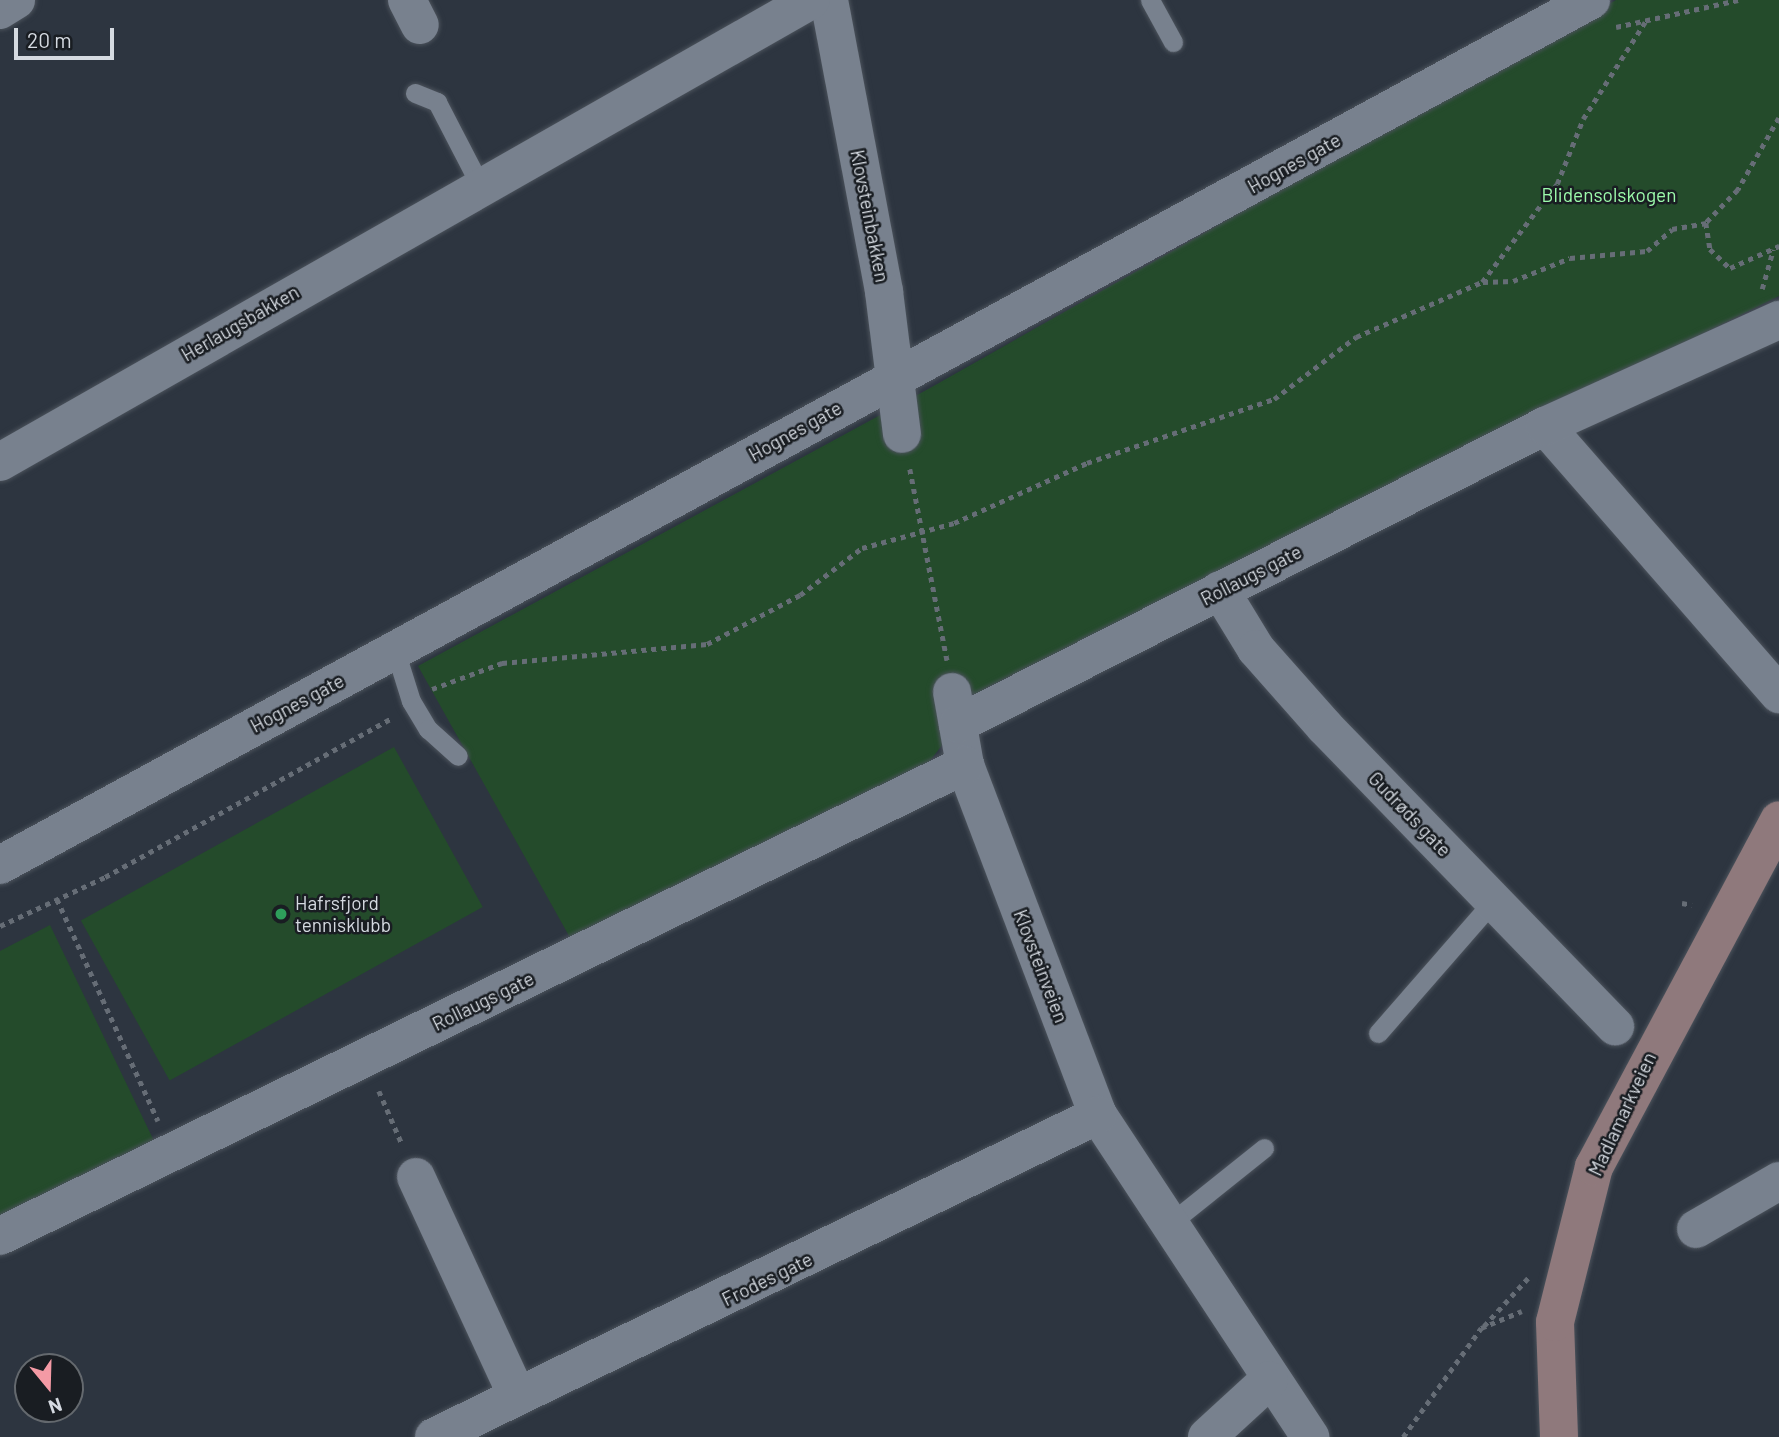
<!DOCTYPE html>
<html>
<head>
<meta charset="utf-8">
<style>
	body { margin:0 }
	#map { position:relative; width:1779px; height:1437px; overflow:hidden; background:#2d3540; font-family:Barlow,sans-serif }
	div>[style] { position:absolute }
	.green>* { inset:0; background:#244b2b; transform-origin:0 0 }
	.path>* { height:4.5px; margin-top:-2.25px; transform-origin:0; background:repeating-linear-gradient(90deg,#666d76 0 5px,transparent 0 10px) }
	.roads { filter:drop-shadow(0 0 2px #4b525b) drop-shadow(0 0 2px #4b525b) }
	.service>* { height:19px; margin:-9.5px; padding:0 9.5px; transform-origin:9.5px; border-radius:9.5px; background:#78818e }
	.minor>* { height:38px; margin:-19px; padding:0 19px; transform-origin:19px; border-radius:19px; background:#78818e }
	.secondary>* { height:38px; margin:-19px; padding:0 19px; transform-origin:19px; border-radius:19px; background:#8f797c }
	.dots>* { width:19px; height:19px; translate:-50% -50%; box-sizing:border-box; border:4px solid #191d22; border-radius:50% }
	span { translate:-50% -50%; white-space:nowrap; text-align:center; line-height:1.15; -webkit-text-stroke:5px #191d22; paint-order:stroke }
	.street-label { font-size:19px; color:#d5dae1 }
	.park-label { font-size:19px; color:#9cfaab }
	.poi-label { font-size:19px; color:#d5dae1 }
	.left { translate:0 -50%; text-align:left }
	.north { position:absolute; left:14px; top:1353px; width:70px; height:70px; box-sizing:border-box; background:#191d22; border:2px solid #64696e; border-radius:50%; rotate:161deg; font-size:19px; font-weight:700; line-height:28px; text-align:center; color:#d5dae1 }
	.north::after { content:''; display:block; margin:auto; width:24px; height:32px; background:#f49aa5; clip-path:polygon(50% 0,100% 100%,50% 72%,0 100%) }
	.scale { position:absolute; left:14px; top:28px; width:100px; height:32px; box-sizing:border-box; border:4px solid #d5dae1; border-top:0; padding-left:9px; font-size:21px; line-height:24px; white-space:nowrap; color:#d5dae1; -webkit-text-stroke:5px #191d22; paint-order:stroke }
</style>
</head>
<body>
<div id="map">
	<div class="green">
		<i style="clip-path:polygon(1616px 0,1779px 0,1779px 296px,986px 688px,926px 766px,573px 943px,418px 666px,930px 388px)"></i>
		<i style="left:394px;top:747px;width:183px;height:358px;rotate:61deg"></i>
		<i style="clip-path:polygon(50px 925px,155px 1143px,0 1217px,0 951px)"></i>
	</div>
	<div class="path">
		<i style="left:1616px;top:27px;width:125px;rotate:-12.5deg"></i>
		<i style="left:1779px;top:118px;width:83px;rotate:119.7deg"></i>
		<i style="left:1738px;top:190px;width:46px;rotate:134.1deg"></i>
		<i style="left:1706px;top:223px;width:26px;rotate:81deg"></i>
		<i style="left:1710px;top:249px;width:28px;rotate:44deg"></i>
		<i style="left:1730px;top:268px;width:54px;rotate:-24.2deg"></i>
		<i style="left:1483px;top:282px;width:30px;rotate:-2deg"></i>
		<i style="left:1513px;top:281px;width:61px;rotate:-22deg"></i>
		<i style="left:1570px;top:258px;width:77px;rotate:-5.2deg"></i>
		<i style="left:1647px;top:251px;width:33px;rotate:-41deg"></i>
		<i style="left:1672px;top:229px;width:35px;rotate:-10deg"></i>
		<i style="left:1762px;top:289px;width:41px;rotate:-74.2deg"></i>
		<i style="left:910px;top:469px;width:195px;rotate:79deg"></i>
		<i style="left:432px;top:689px;width:75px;rotate:-20.4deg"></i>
		<i style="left:502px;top:663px;width:206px;rotate:-5.3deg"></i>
		<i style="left:707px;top:644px;width:105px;rotate:-27.8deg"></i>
		<i style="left:800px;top:595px;width:78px;rotate:-37.2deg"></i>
		<i style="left:862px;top:548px;width:95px;rotate:-15.2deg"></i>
		<i style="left:954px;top:523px;width:146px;rotate:-24.3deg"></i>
		<i style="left:1087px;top:463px;width:198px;rotate:-18.9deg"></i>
		<i style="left:1274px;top:399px;width:103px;rotate:-37.1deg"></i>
		<i style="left:1356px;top:337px;width:137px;rotate:-23.6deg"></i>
		<i style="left:1482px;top:282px;width:123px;rotate:-52.6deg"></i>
		<i style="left:1557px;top:184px;width:70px;rotate:-68.2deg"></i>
		<i style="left:1583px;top:119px;width:115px;rotate:-57.4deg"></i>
		<i style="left:57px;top:899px;width:244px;rotate:65.5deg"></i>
		<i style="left:1682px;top:903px;width:10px;rotate:11deg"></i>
		<i style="left:0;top:926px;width:116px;rotate:-25deg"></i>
		<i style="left:105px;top:877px;width:328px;rotate:-29deg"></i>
		<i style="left:379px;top:1091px;width:58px;rotate:66.5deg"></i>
		<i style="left:1484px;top:1326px;width:65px;rotate:-47.5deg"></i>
		<i style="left:1403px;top:1437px;width:134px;rotate:-54.4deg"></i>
		<i style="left:1481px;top:1328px;width:44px;rotate:-22.5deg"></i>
	</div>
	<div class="roads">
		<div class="service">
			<i style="left:1150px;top:0;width:48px;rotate:61.3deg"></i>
			<i style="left:415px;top:93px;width:24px;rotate:22deg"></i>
			<i style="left:437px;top:102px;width:93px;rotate:62.6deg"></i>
			<i style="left:395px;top:650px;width:53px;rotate:72.6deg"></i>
			<i style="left:411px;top:701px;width:33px;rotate:59deg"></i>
			<i style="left:428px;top:729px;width:40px;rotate:42deg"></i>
			<i style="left:1378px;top:1033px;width:175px;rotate:-48.9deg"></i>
			<i style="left:1168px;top:1225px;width:123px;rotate:-38.7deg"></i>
		</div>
		<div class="minor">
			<i style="left:407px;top:0;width:28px;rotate:63deg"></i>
			<i style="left:829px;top:0;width:297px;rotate:79.3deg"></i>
			<i style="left:884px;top:292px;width:143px;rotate:82.8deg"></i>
			<i style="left:0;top:10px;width:19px;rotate:-32deg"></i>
			<i style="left:1545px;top:426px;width:356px;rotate:48.9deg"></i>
			<i style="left:0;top:462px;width:933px;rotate:-29.67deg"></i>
			<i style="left:1220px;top:590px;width:69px;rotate:58.6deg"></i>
			<i style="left:1256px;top:649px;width:104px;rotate:48.5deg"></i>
			<i style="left:1325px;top:727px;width:417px;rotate:45.9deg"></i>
			<i style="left:952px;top:692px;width:74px;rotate:79.9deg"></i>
			<i style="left:965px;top:765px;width:374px;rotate:69.2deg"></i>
			<i style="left:1098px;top:1115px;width:386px;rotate:56.6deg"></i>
			<i style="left:958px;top:724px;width:658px;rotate:-26.92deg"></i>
			<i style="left:1545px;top:426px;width:257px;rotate:-24.4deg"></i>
			<i style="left:0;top:865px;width:1811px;rotate:-28.53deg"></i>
			<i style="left:416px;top:1177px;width:241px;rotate:65.2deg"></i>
			<i style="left:1696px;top:1229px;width:96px;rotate:-30deg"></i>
			<i style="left:0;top:1236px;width:1074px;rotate:-26.02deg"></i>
			<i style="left:434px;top:1437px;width:738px;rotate:-25.87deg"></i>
			<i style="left:1207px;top:1437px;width:84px;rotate:-42.6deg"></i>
		</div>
		<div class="secondary">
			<i style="left:1559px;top:1437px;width:115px;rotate:-92deg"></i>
			<i style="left:1555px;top:1322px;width:160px;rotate:-75.9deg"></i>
			<i style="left:1594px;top:1167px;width:393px;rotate:-61.9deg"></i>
		</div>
	</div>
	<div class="dots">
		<i style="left:281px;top:914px;background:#2e9e5b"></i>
	</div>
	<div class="street-label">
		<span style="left:1294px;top:163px;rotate:-29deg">Hognes gate</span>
		<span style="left:870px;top:216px;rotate:79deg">Klovsteinbakken</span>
		<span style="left:240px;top:323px;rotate:-30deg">Herlaugsbakken</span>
		<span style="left:795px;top:431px;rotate:-29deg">Hognes gate</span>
		<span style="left:1251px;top:575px;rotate:-27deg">Rollaugs gate</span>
		<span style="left:297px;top:703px;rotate:-28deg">Hognes gate</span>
		<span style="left:1410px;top:814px;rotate:46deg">Gudrøds gate</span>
		<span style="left:1041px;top:966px;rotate:69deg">Klovsteinveien</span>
		<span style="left:483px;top:1001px;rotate:-26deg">Rollaugs gate</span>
		<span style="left:1622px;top:1114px;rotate:-65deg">Madlamarkveien</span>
		<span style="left:767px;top:1279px;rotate:-26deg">Frodes gate</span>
	</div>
	<div class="park-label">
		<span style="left:1609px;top:195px">Blidensolskogen</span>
	</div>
	<div class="poi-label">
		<span class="left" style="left:295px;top:914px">Hafrsfjord<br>tennisklubb</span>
	</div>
	<div class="north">N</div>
	<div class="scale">20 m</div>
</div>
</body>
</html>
